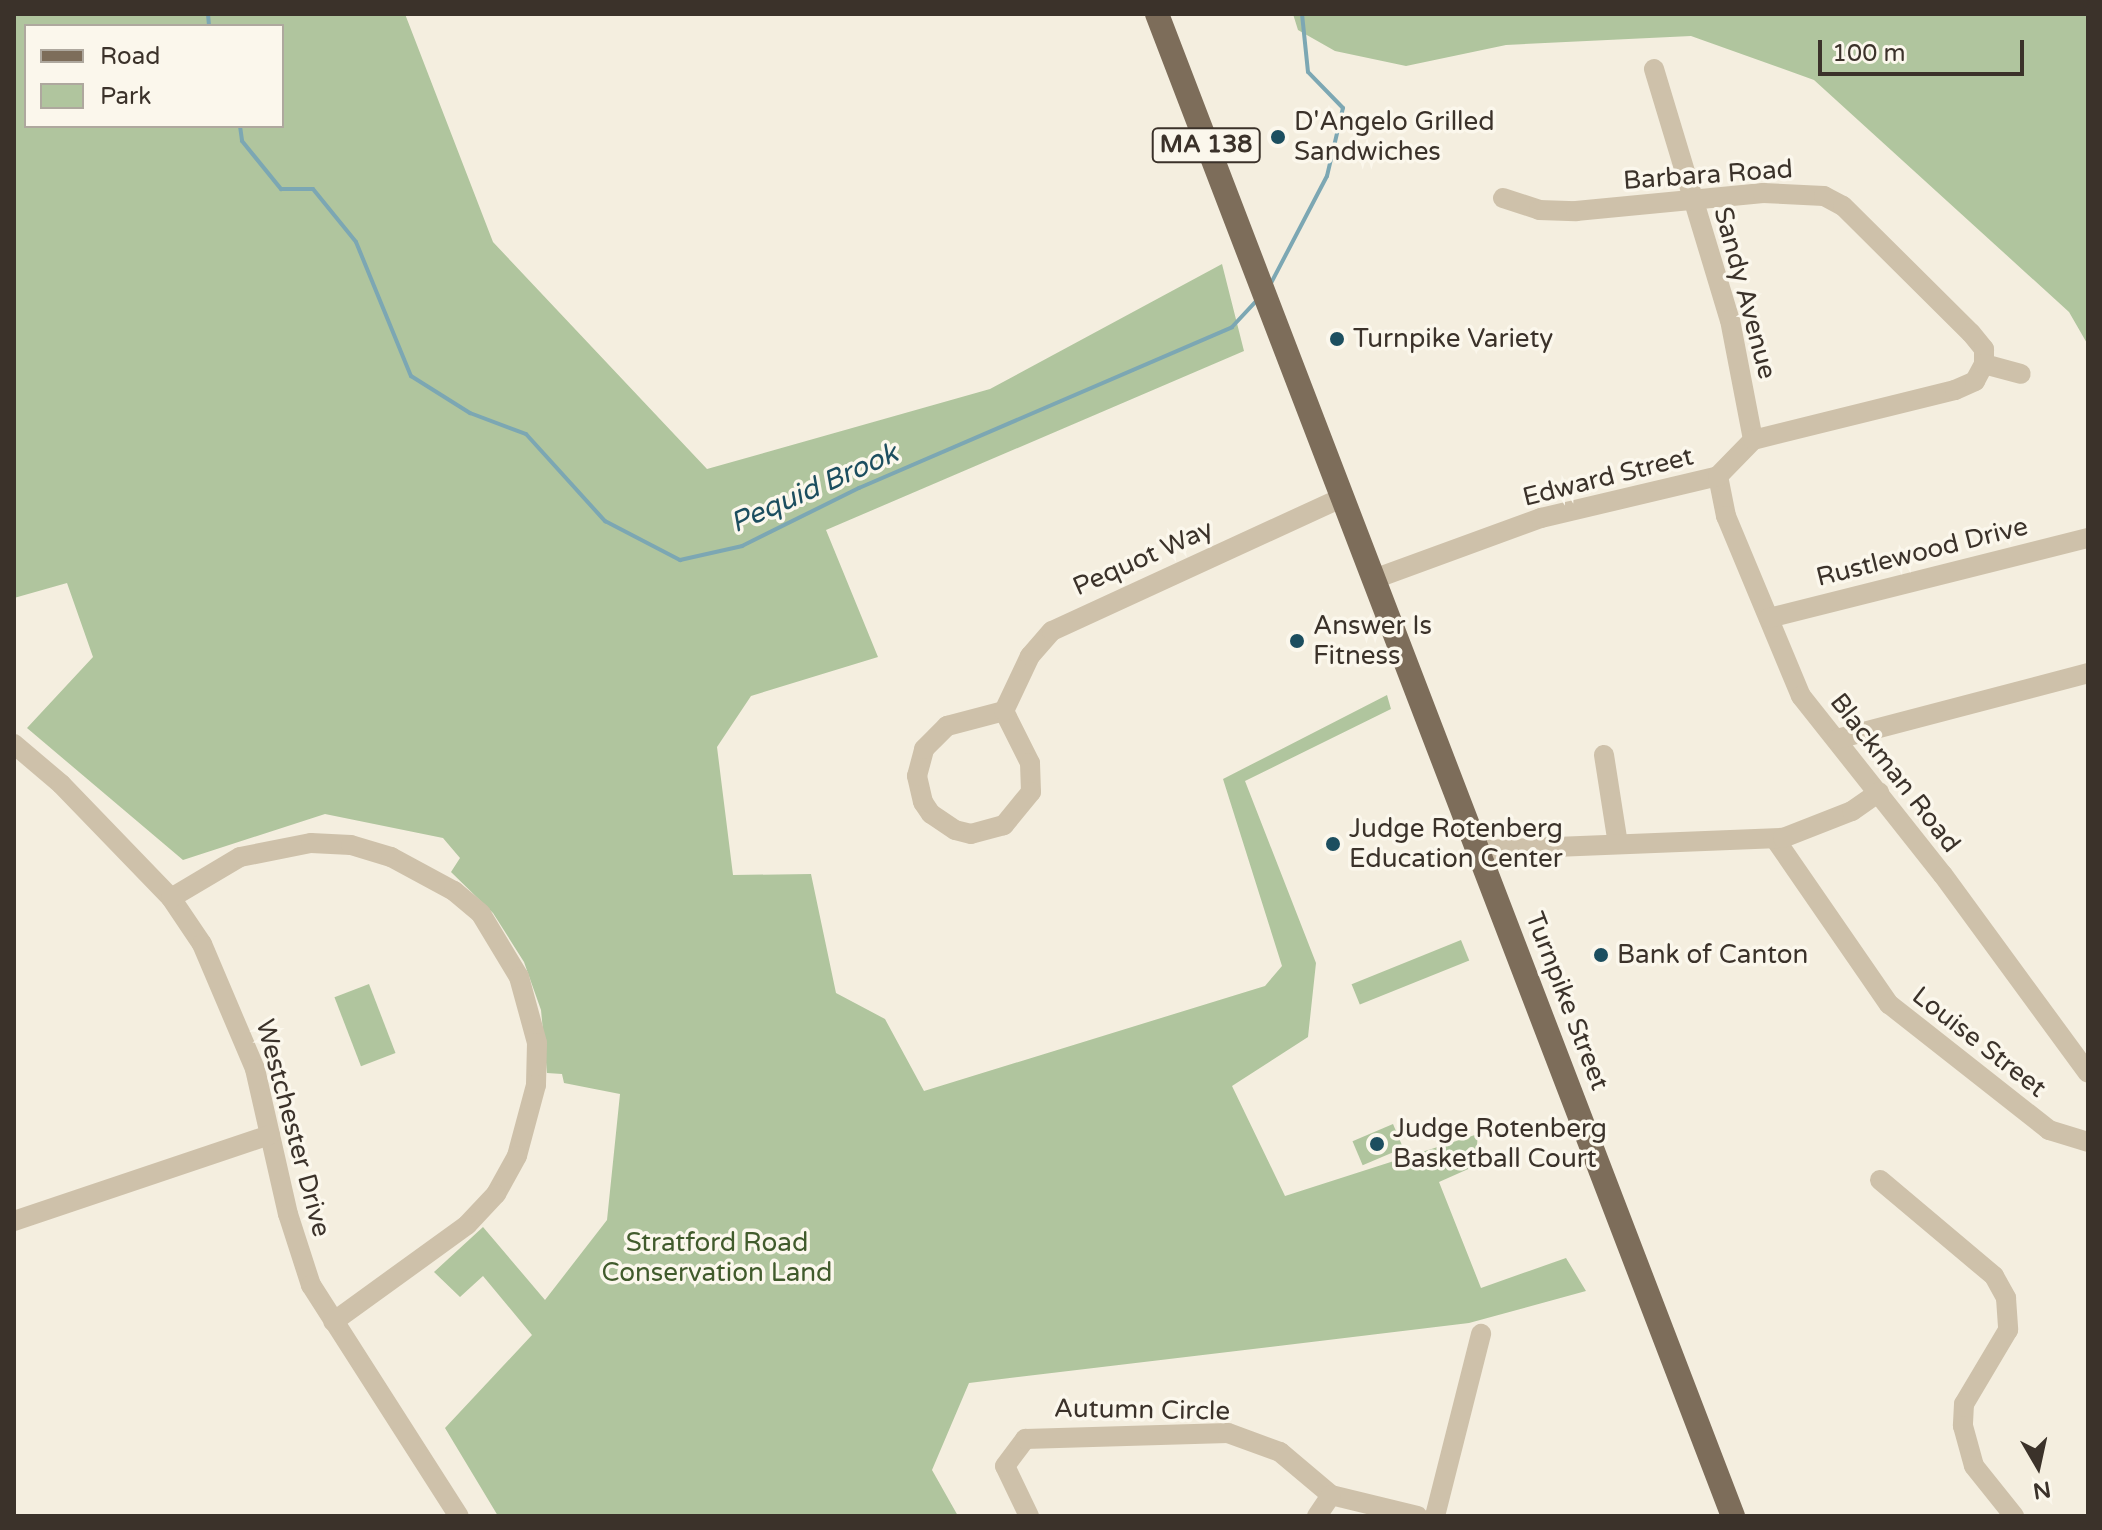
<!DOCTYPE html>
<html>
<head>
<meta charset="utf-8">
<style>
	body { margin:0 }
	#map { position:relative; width:2102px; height:1530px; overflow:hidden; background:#f4eedf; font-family:"Varela Round",sans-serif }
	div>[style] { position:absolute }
	.green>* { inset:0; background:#b0c59e; transform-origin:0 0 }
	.stream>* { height:4px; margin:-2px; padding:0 2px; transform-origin:2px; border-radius:2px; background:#7ca7b3 }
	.minor>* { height:20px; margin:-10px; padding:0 10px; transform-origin:10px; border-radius:10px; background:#cec1aa }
	.major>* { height:24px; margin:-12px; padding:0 12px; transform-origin:12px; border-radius:12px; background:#7d6d5a }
	.dots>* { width:22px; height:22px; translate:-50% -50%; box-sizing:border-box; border:4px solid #fbf7ec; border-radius:50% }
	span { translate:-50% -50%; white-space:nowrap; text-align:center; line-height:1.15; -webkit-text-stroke:7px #fbf7ec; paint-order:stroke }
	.shield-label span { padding:2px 6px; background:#fbf7ec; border:2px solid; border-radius:6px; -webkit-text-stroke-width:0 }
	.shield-label { font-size:24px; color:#3b322a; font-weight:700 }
	.poi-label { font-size:26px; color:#3b322a }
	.left { translate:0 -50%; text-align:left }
	.street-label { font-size:26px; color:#3b322a }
	.park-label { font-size:26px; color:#415b2c }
	.water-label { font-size:28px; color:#1c4e5f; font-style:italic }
	.frame { position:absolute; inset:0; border:16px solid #3b322a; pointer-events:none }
	.legend { position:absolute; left:24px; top:24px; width:260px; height:104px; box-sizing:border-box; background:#fbf7ec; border:2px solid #aea89e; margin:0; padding:10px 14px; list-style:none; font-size:24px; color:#3b322a }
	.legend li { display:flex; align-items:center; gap:16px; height:40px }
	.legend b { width:40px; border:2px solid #aea89e }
	.north { position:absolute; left:1998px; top:1426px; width:80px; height:80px; -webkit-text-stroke:6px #fbf7ec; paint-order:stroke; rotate:171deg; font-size:22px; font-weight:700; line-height:32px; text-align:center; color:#3b322a }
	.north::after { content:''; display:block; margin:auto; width:28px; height:36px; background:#3b322a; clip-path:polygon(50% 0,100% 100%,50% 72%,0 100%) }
	.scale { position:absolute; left:1818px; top:40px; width:206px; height:36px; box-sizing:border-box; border:4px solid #3b322a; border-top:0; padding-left:10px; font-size:24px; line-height:28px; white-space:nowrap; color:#3b322a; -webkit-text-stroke:6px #fbf7ec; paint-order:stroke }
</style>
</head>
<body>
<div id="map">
	<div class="green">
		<i style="clip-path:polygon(evenodd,14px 14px,405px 14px,493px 242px,707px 469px,990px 389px,1222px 264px,1244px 351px,826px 530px,878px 657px,751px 696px,717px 747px,733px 875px,811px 874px,836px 993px,885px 1019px,924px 1091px,1265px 986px,1282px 966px,1223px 779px,1387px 695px,1391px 709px,1245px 781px,1316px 963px,1308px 1037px,1232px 1086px,1285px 1196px,1478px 1134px,1475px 1166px,1439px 1182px,1481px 1288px,1566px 1258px,1586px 1291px,1469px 1323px,969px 1383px,932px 1470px,958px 1516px,498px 1516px,445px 1428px,532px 1335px,483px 1276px,460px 1297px,434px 1272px,483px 1227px,545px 1300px,607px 1220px,620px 1094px,564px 1083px,562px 1074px,547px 1073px,541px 1010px,524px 962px,493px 913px,451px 872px,460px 858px,443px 838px,325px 814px,183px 860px,27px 728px,93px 657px,67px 583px,14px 598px,14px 14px,26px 26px,282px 26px,282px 126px,26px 126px,26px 26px)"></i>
		<i style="clip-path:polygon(1293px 14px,2088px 14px,2088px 345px,2069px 312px,1814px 80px,1691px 36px,1506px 45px,1406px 66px,1335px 51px,1298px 30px)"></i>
		<i style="left:1461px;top:940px;width:22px;height:118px;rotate:68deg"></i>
		<i style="left:369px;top:984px;width:74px;height:37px;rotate:69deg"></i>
		<i style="left:1393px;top:1124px;width:26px;height:44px;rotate:67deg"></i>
	</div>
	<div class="stream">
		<i style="left:208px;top:14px;width:12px;rotate:85deg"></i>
		<i style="left:240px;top:126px;width:15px;rotate:82deg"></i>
		<i style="left:242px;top:141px;width:62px;rotate:50.9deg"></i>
		<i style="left:281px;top:189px;width:32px"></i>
		<i style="left:313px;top:189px;width:68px;rotate:50.9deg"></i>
		<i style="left:356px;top:242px;width:145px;rotate:67.7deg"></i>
		<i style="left:411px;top:376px;width:70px;rotate:32.1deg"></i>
		<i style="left:470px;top:413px;width:60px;rotate:20.6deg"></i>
		<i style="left:526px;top:434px;width:118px;rotate:47.8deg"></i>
		<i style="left:605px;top:521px;width:85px;rotate:27.5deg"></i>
		<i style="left:680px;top:560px;width:64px;rotate:-12.7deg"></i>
		<i style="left:742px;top:546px;width:131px;rotate:-26.4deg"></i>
		<i style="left:859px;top:488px;width:406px;rotate:-23.3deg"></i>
		<i style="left:1232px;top:327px;width:35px;rotate:-47deg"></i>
		<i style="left:1270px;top:285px;width:123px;rotate:-62.4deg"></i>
		<i style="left:1327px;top:176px;width:70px;rotate:-76.8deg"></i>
		<i style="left:1343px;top:108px;width:50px;rotate:-134.2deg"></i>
		<i style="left:1308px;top:72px;width:58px;rotate:-95.9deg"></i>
	</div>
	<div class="minor">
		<i style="left:1654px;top:69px;width:262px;rotate:73.2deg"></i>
		<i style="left:1730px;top:320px;width:122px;rotate:79.1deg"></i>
		<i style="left:1503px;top:198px;width:38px;rotate:18deg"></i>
		<i style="left:1539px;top:210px;width:37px;rotate:2deg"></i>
		<i style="left:1576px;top:211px;width:188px;rotate:-5.5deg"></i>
		<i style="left:1763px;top:193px;width:61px;rotate:2.8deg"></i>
		<i style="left:1824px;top:196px;width:21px;rotate:28deg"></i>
		<i style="left:1843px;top:206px;width:180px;rotate:44.8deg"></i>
		<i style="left:1971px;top:333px;width:21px;rotate:51deg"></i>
		<i style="left:1984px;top:349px;width:15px;rotate:90deg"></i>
		<i style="left:1718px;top:476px;width:41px;rotate:78.7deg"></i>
		<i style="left:1726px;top:516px;width:195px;rotate:67.4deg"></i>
		<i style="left:1801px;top:696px;width:228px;rotate:51.6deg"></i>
		<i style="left:1943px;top:875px;width:245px;rotate:53.8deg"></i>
		<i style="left:1374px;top:579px;width:178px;rotate:-20.1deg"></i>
		<i style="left:1541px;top:518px;width:182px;rotate:-13.3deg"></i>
		<i style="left:1718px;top:476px;width:50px;rotate:-45.8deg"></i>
		<i style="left:1753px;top:440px;width:208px;rotate:-13.9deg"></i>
		<i style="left:1955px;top:390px;width:22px;rotate:-24deg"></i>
		<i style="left:1975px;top:381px;width:19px;rotate:-62deg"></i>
		<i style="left:1984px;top:364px;width:38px;rotate:15deg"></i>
		<i style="left:1769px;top:618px;width:329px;rotate:-14.1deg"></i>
		<i style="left:1004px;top:711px;width:58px;rotate:63.4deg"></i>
		<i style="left:1030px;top:763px;width:29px;rotate:88deg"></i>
		<i style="left:1031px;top:792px;width:43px;rotate:129.3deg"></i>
		<i style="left:1004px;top:825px;width:34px;rotate:165deg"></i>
		<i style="left:971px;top:834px;width:16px;rotate:-166deg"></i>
		<i style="left:955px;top:830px;width:29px;rotate:-146deg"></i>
		<i style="left:931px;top:814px;width:14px;rotate:-124deg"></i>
		<i style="left:923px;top:802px;width:27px;rotate:-103deg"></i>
		<i style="left:917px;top:776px;width:28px;rotate:-75deg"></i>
		<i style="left:924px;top:749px;width:33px;rotate:-45deg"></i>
		<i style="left:947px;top:726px;width:59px;rotate:-14.7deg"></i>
		<i style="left:1004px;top:711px;width:61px;rotate:-64.7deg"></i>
		<i style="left:1030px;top:656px;width:33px;rotate:-49deg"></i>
		<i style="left:1052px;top:631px;width:320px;rotate:-24.7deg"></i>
		<i style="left:1837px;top:739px;width:260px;rotate:-14.7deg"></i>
		<i style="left:14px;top:744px;width:62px;rotate:40.4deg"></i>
		<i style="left:61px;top:784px;width:158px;rotate:46deg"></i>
		<i style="left:171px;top:898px;width:55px;rotate:56deg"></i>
		<i style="left:202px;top:944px;width:136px;rotate:67deg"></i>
		<i style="left:255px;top:1069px;width:149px;rotate:77.2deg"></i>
		<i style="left:288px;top:1214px;width:75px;rotate:72.1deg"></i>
		<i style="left:311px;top:1285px;width:274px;rotate:57.4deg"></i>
		<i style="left:1604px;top:755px;width:90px;rotate:81.1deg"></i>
		<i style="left:1775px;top:839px;width:201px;rotate:55.4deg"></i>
		<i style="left:1889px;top:1004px;width:204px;rotate:38.2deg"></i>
		<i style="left:2049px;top:1130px;width:41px;rotate:17.1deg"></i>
		<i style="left:1480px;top:850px;width:303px;rotate:-2.3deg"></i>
		<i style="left:1783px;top:838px;width:74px;rotate:-21.4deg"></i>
		<i style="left:1852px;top:811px;width:33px;rotate:-35deg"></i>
		<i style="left:171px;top:898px;width:80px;rotate:-30.7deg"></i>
		<i style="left:240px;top:857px;width:72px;rotate:-11.2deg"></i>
		<i style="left:311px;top:843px;width:40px;rotate:2.9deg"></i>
		<i style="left:351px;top:845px;width:42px;rotate:16.7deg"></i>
		<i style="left:391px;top:857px;width:72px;rotate:28.4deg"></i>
		<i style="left:454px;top:891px;width:35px;rotate:40deg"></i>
		<i style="left:481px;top:914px;width:74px;rotate:58.9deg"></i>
		<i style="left:519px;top:977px;width:68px;rotate:74.7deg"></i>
		<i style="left:537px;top:1043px;width:42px;rotate:91.4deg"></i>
		<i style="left:536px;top:1085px;width:73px;rotate:105deg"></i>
		<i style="left:517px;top:1156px;width:43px;rotate:118.9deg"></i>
		<i style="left:496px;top:1194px;width:42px;rotate:133.1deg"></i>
		<i style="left:467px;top:1225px;width:165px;rotate:144.1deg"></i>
		<i style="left:1880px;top:1180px;width:149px;rotate:40.1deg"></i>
		<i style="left:1994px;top:1276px;width:25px;rotate:61deg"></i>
		<i style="left:2006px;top:1298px;width:32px;rotate:86deg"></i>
		<i style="left:2008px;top:1330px;width:86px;rotate:120.7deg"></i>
		<i style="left:1964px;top:1404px;width:22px;rotate:93deg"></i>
		<i style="left:1963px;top:1426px;width:41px;rotate:74.6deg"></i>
		<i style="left:1974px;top:1466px;width:64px;rotate:51.3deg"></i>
		<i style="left:14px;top:1221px;width:270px;rotate:-18.6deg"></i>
		<i style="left:1029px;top:1516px;width:55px;rotate:-115.6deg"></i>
		<i style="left:1005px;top:1466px;width:34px;rotate:-53deg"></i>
		<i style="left:1025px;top:1439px;width:203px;rotate:-1.7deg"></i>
		<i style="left:1228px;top:1433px;width:55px;rotate:20.1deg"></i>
		<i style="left:1280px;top:1452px;width:67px;rotate:40.1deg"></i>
		<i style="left:1331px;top:1495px;width:89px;rotate:13.6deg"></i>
		<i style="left:1317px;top:1516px;width:25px;rotate:-56deg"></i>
		<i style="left:1435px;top:1516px;width:188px;rotate:-75.8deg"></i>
	</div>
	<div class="major">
		<i style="left:1157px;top:14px;width:1609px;rotate:69.02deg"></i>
	</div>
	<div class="dots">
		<i style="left:1278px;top:137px;background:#1c4e5f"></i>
		<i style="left:1337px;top:339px;background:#1c4e5f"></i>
		<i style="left:1297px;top:641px;background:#1c4e5f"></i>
		<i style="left:1333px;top:844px;background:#1c4e5f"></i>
		<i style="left:1601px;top:955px;background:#1c4e5f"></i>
		<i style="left:1377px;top:1144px;background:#1c4e5f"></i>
	</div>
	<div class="shield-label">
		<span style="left:1206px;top:145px">MA 138</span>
	</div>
	<div class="poi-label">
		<span class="left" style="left:1294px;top:137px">D'Angelo Grilled<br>Sandwiches</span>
		<span class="left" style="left:1353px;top:339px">Turnpike Variety</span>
		<span class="left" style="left:1313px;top:641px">Answer Is<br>Fitness</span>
		<span class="left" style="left:1349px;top:844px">Judge Rotenberg<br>Education Center</span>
		<span class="left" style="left:1617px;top:955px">Bank of Canton</span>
		<span class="left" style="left:1393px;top:1144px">Judge Rotenberg<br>Basketball Court</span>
	</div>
	<div class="street-label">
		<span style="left:1708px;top:175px;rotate:-4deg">Barbara Road</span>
		<span style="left:1745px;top:293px;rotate:75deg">Sandy Avenue</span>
		<span style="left:1608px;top:477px;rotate:-14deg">Edward Street</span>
		<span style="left:1922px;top:552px;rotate:-14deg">Rustlewood Drive</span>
		<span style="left:1143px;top:558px;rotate:-24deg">Pequot Way</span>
		<span style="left:1895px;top:773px;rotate:52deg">Blackman Road</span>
		<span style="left:1567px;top:1001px;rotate:69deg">Turnpike Street</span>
		<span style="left:1979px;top:1042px;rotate:38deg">Louise Street</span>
		<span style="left:293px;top:1128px;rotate:75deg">Westchester Drive</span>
		<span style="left:1142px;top:1410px;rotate:1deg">Autumn Circle</span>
	</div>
	<div class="park-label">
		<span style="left:717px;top:1258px">Stratford Road<br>Conservation Land</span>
	</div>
	<div class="water-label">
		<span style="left:814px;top:488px;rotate:-24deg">Pequid Brook</span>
	</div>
	<div class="frame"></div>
	<ul class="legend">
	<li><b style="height:10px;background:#7d6d5a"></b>Road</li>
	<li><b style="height:22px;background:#b0c59e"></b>Park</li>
	</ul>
	<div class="north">N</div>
	<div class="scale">100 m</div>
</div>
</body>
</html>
